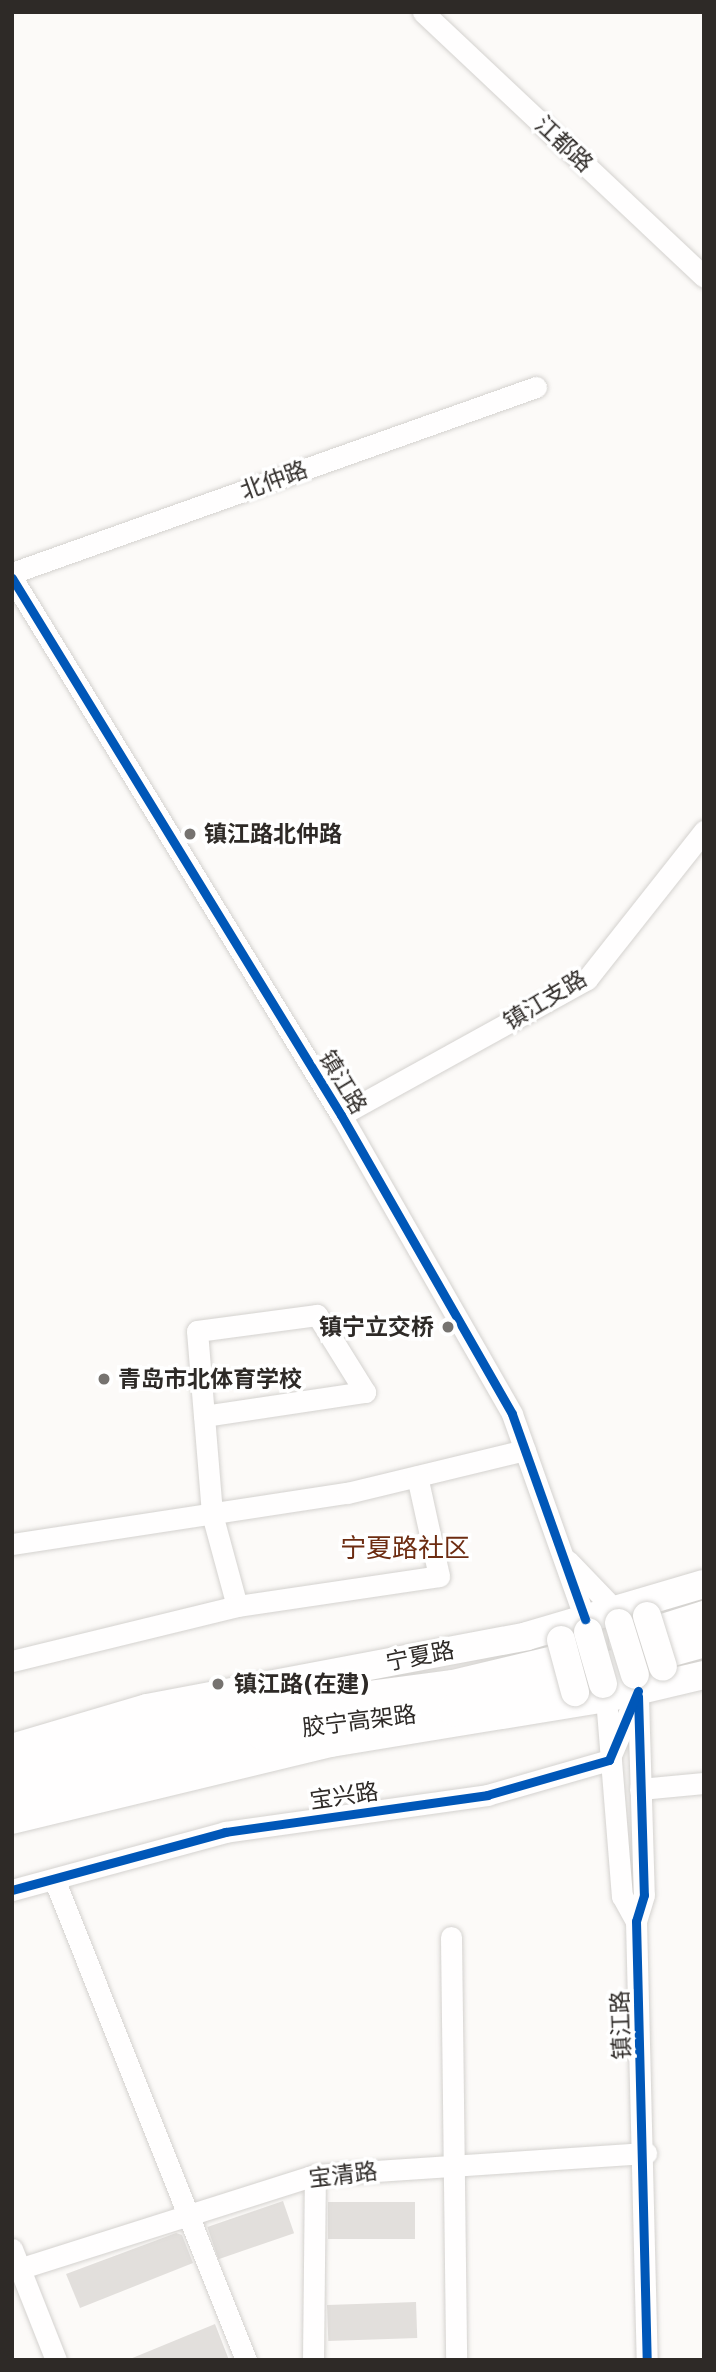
<!DOCTYPE html>
<html>
<head>
<meta charset="utf-8">
<style>
	body { margin:0 }
	#map { position:relative; width:716px; height:2372px; overflow:hidden; background:#fcfaf8; font-family:"DejaVu Sans","Noto Sans SC",sans-serif }
	div>[style] { position:absolute }
	.building>* { inset:0; background:#e2dfdc; transform-origin:0 0 }
	.roads { filter:drop-shadow(0 0 2px #d4d2cf) drop-shadow(0 0 2px #d4d2cf) }
	.minor>* { height:21px; margin:-10.5px; padding:0 10.5px; transform-origin:10.5px; border-radius:10.5px; background:#fffefe }
	.major>* { height:28px; margin:-14px; padding:0 14px; transform-origin:14px; border-radius:14px; background:#fffefe }
	.highway>* { height:32px; margin:-16px; padding:0 16px; transform-origin:16px; border-radius:16px; background:#fffefe }
	.bridges { filter:drop-shadow(0 0 2px #d4d2cf) drop-shadow(0 0 2px #d4d2cf) }
	.major-bridge>* { height:28px; margin:-14px; padding:0 14px; transform-origin:14px; border-radius:14px; background:#fffefe }
	.cycleway>* { height:9px; margin:-4.5px; padding:0 4.5px; transform-origin:4.5px; border-radius:4.5px; background:#0057b8 }
	.dots>* { width:19px; height:19px; translate:-50% -50%; box-sizing:border-box; border:4px solid #fff; border-radius:50% }
	span { translate:-50% -50%; white-space:nowrap; text-align:center; line-height:1.15; -webkit-text-stroke:7px #fff; paint-order:stroke }
	.street-label { font-size:23px; color:#2e2a27 }
	.poi-label { font-size:23px; color:#2e2a27; font-weight:700 }
	.left { translate:0 -50%; text-align:left }
	.right { translate:-100% -50%; text-align:right }
	.quarter-label { font-size:26px; color:#6d2c11 }
	.frame { position:absolute; inset:0; border:14px solid #2e2a27; pointer-events:none }
</style>
</head>
<body>
<div id="map">
	<div class="building">
		<i style="left:283px;top:2201px;width:34px;height:80px;rotate:71deg"></i>
		<i style="left:415px;top:2202px;width:37px;height:87px;rotate:90deg"></i>
		<i style="clip-path:polygon(176px 2233px,182px 2235px,193px 2263px,80px 2308px,66px 2274px)"></i>
		<i style="left:416px;top:2302px;width:36px;height:89px;rotate:88deg"></i>
		<i style="clip-path:polygon(215px 2324px,229px 2360px,130px 2360px,130px 2359px)"></i>
	</div>
	<div class="roads">
		<div class="minor">
			<i style="left:423px;top:12px;width:386px;rotate:43.3deg"></i>
			<i style="left:12px;top:573px;width:556px;rotate:-19.54deg"></i>
			<i style="left:12px;top:578px;width:630px;rotate:58.51deg"></i>
			<i style="left:341px;top:1115px;width:344px;rotate:60.2deg"></i>
			<i style="left:512px;top:1414px;width:218px;rotate:70.4deg"></i>
			<i style="left:341px;top:1115px;width:281px;rotate:-28.9deg"></i>
			<i style="left:587px;top:979px;width:189px;rotate:-51.7deg"></i>
			<i style="left:204px;top:1416px;width:163px;rotate:-8.5deg"></i>
			<i style="left:365px;top:1392px;width:91px;rotate:-121.9deg"></i>
			<i style="left:317px;top:1315px;width:121px;rotate:172.4deg"></i>
			<i style="left:197px;top:1331px;width:85px;rotate:85.3deg"></i>
			<i style="left:204px;top:1416px;width:98px;rotate:85.3deg"></i>
			<i style="left:212px;top:1514px;width:95px;rotate:74.8deg"></i>
			<i style="left:12px;top:1544px;width:339px;rotate:-8.7deg"></i>
			<i style="left:347px;top:1493px;width:183px;rotate:-13.6deg"></i>
			<i style="left:568px;top:1561px;width:68px;rotate:46.2deg"></i>
			<i style="left:12px;top:1661px;width:232px;rotate:-13.7deg"></i>
			<i style="left:237px;top:1606px;width:204px;rotate:-8.4deg"></i>
			<i style="left:439px;top:1576px;width:102px;rotate:-102.4deg"></i>
			<i style="left:606px;top:1698px;width:199px;rotate:85.4deg"></i>
			<i style="left:622px;top:1896px;width:29px;rotate:61deg"></i>
			<i style="left:638px;top:1698px;width:197px;rotate:88.3deg"></i>
			<i style="left:644px;top:1895px;width:27px;rotate:107deg"></i>
			<i style="left:636px;top:1921px;width:439px;rotate:88.6deg"></i>
			<i style="left:640px;top:1789px;width:64px;rotate:-5.4deg"></i>
			<i style="left:54px;top:1879px;width:518px;rotate:68.24deg"></i>
			<i style="left:12px;top:1890px;width:221px;rotate:-15.2deg"></i>
			<i style="left:225px;top:1832px;width:265px;rotate:-8deg"></i>
			<i style="left:487px;top:1795px;width:127px;rotate:-16deg"></i>
			<i style="left:609px;top:1760px;width:75px;rotate:-67.2deg"></i>
			<i style="left:451px;top:1937px;width:423px;rotate:89.3deg"></i>
			<i style="left:12px;top:2249px;width:119px;rotate:68.4deg"></i>
			<i style="left:12px;top:2271px;width:318px;rotate:-17.6deg"></i>
			<i style="left:315px;top:2175px;width:332px;rotate:-3.8deg"></i>
			<i style="left:313px;top:2360px;width:185px;rotate:-89.4deg"></i>
		</div>
		<div class="major">
			<i style="left:12px;top:1748px;width:141px;rotate:-16.5deg"></i>
			<i style="left:147px;top:1708px;width:387px;rotate:-10.7deg"></i>
			<i style="left:527px;top:1636px;width:184px;rotate:-16.4deg"></i>
			<i style="left:12px;top:1820px;width:328px;rotate:-13.6deg"></i>
			<i style="left:331px;top:1743px;width:279px;rotate:-9.3deg"></i>
			<i style="left:606px;top:1698px;width:101px;rotate:-13.2deg"></i>
		</div>
		<div class="highway">
			<i style="left:625px;top:1642px;width:83px;rotate:-17.6deg"></i>
			<i style="left:12px;top:1767px;width:257px;rotate:-12.6deg"></i>
			<i style="left:263px;top:1711px;width:192px;rotate:-7.5deg"></i>
			<i style="left:453px;top:1686px;width:125px;rotate:-13.4deg"></i>
			<i style="left:12px;top:1794px;width:258px;rotate:-13.4deg"></i>
			<i style="left:263px;top:1734px;width:193px;rotate:-7.2deg"></i>
			<i style="left:454px;top:1710px;width:259px;rotate:-15.4deg"></i>
		</div>
	</div>
	<div class="bridges">
		<div class="major-bridge">
			<i style="left:647px;top:1616px;width:53px;rotate:72.6deg"></i>
			<i style="left:619px;top:1623px;width:54px;rotate:72.9deg"></i>
			<i style="left:588px;top:1632px;width:54px;rotate:73.9deg"></i>
			<i style="left:561px;top:1640px;width:54px;rotate:74.9deg"></i>
		</div>
	</div>
	<div class="cycleway">
		<i style="left:12px;top:578px;width:630px;rotate:58.51deg"></i>
		<i style="left:341px;top:1115px;width:344px;rotate:60.2deg"></i>
		<i style="left:512px;top:1414px;width:218px;rotate:70.4deg"></i>
		<i style="left:638px;top:1696px;width:199px;rotate:88.3deg"></i>
		<i style="left:644px;top:1895px;width:27px;rotate:107deg"></i>
		<i style="left:636px;top:1921px;width:439px;rotate:88.6deg"></i>
		<i style="left:12px;top:1890px;width:221px;rotate:-15.2deg"></i>
		<i style="left:225px;top:1832px;width:265px;rotate:-8deg"></i>
		<i style="left:487px;top:1795px;width:127px;rotate:-16deg"></i>
		<i style="left:609px;top:1760px;width:75px;rotate:-67.2deg"></i>
	</div>
	<div class="dots">
		<i style="left:190px;top:834px;background:#767370"></i>
		<i style="left:448px;top:1327px;background:#767370"></i>
		<i style="left:104px;top:1379px;background:#767370"></i>
		<i style="left:218px;top:1684px;background:#767370"></i>
	</div>
	<div class="street-label">
		<span style="left:564px;top:144px;rotate:43deg">江都路</span>
		<span style="left:274px;top:480px;rotate:-20deg">北仲路</span>
		<span style="left:545px;top:1000px;rotate:-31deg">镇江支路</span>
		<span style="left:343px;top:1082px;rotate:59deg">镇江路</span>
		<span style="left:420px;top:1656px;rotate:-11deg">宁夏路</span>
		<span style="left:359px;top:1721px;rotate:-7deg">胶宁高架路</span>
		<span style="left:344px;top:1796px;rotate:-8deg">宝兴路</span>
		<span style="left:621px;top:2025px;rotate:-92deg">镇江路</span>
		<span style="left:343px;top:2175px;rotate:-7deg">宝清路</span>
	</div>
	<div class="poi-label">
		<span class="left" style="left:204px;top:834px">镇江路北仲路</span>
		<span class="right" style="left:434px;top:1327px">镇宁立交桥</span>
		<span class="left" style="left:118px;top:1379px">青岛市北体育学校</span>
		<span class="left" style="left:234px;top:1684px">镇江路(在建)</span>
	</div>
	<div class="quarter-label">
		<span style="left:405px;top:1549px">宁夏路社区</span>
	</div>
	<div class="frame"></div>
</div>
</body>
</html>
